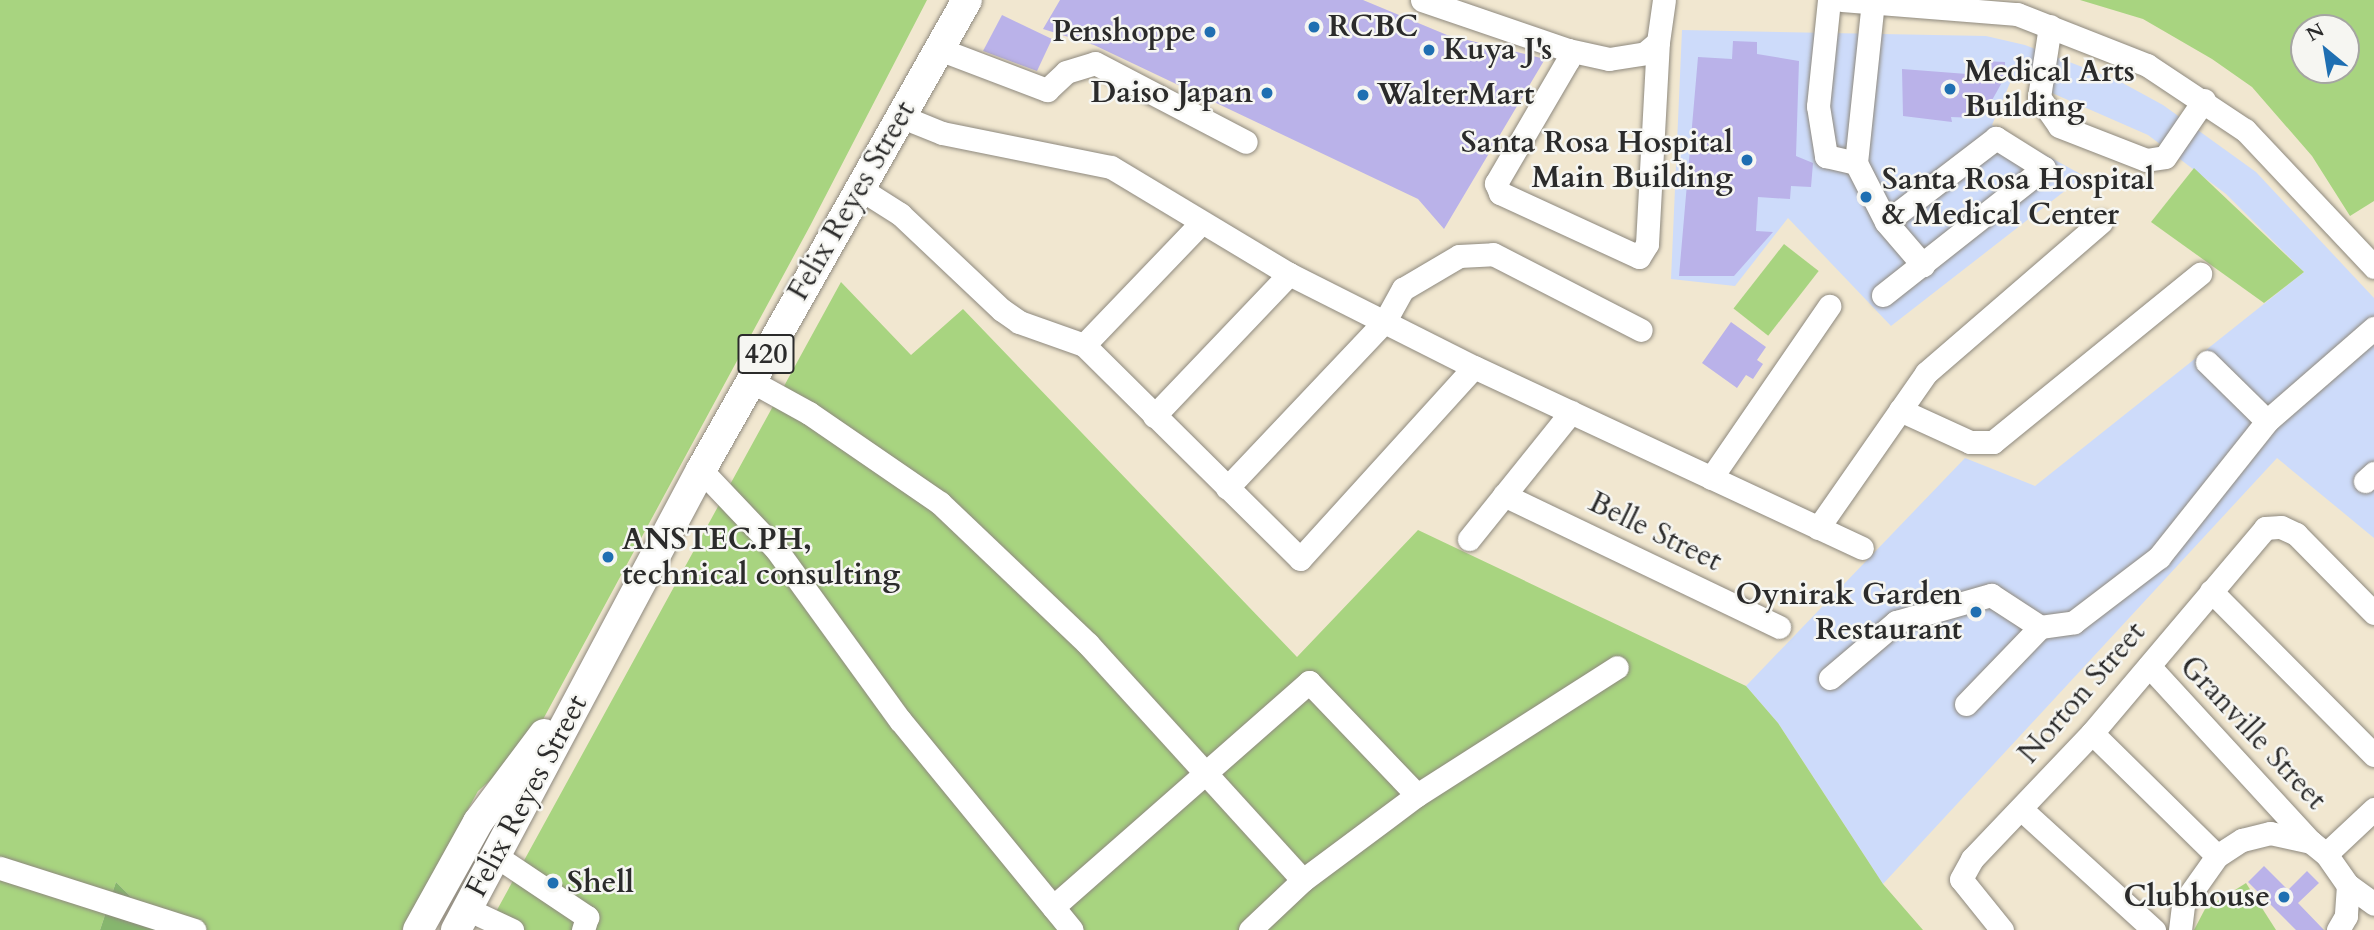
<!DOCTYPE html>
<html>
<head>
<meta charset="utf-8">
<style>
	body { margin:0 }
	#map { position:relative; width:2374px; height:930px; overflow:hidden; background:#f1e7d0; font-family:Cardo,serif }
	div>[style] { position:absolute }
	.built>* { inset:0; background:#cddbfa }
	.green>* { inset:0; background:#a8d480; transform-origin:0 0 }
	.forest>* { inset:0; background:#86b66e }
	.building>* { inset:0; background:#bab2e9 }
	.roads { filter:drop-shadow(0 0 2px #8e897e) drop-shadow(0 0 2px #8e897e) }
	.minor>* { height:23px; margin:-11.5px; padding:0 11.5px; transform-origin:11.5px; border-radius:11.5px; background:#fff }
	.major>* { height:30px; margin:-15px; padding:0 15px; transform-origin:15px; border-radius:15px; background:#fff }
	.dots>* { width:19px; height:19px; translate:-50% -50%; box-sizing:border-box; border:4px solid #f6f6f2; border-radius:50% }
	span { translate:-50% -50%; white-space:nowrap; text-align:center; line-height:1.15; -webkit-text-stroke:5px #f6f6f2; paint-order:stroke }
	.shield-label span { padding:2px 5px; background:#f6f6f2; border:2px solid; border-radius:5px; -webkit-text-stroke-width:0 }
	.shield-label { font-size:28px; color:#2b2b2b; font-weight:700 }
	.poi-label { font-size:30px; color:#2b2b2b; font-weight:700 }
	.left { translate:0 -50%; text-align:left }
	.right { translate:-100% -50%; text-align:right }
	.street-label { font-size:30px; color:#2b2b2b }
	.north { position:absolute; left:2290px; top:14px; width:70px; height:70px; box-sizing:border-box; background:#f6f6f2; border:2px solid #a5a5a2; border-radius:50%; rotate:330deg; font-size:19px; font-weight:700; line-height:28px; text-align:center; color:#2b2b2b }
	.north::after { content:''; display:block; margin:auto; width:24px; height:32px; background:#1f6fb2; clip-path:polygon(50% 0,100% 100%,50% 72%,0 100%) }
</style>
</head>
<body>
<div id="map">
	<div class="built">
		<i style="clip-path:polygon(1682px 30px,1986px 36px,2025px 45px,2119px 81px,2163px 105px,2256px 172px,2374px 298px,2374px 538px,2277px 458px,1883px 884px,1778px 723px,1746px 686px,1965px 458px,2035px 486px,2304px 272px,2226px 194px,2148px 135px,2013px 76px,1992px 125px,2084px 176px,1891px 326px,1788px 218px,1735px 286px,1671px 279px)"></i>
	</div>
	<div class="green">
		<i style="clip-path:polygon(0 0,927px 0,810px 226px,527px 749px,478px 791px,402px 930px,164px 930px,116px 882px,100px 930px,0 930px)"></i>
		<i style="clip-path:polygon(evenodd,2080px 0,2374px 0,2374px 201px,2350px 216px,2312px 156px,2252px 87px,2212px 59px,2143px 19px,2080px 0,2304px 28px,2346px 28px,2346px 70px,2304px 70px,2304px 28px)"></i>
		<i style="clip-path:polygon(2194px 168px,2304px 272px,2264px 303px,2151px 222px)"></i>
		<i style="left:1784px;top:244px;width:44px;height:82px;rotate:38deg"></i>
		<i style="clip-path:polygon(841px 282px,911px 355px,963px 309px,1297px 657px,1418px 530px,1746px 686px,1778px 723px,1883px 884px,1923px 930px,486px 930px)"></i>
		<i style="clip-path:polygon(2246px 883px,2276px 930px,2194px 930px,2205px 909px)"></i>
	</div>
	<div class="forest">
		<i style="clip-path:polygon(116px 882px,164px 930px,100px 930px)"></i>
	</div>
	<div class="building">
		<i style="clip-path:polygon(1060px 0,1363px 0,1447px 35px,1545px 59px,1444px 229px,1418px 199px,1094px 45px,1043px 29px)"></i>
		<i style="clip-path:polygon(1002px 15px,1052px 39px,1037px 71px,983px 51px)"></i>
		<i style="clip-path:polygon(1733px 41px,1757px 42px,1757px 54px,1799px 61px,1796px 156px,1813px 163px,1811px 187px,1791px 186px,1790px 199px,1758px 197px,1756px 231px,1773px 232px,1734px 276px,1679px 276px,1698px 57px,1732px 59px)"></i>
		<i style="clip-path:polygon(1982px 61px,2005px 62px,2005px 77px,1991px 102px,1977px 102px,1977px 118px,1951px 117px,1952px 122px,1903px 116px,1902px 69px,1980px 75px)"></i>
		<i style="clip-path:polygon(1731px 322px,1766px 347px,1757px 360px,1763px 364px,1753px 379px,1746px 375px,1737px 388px,1702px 363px)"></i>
		<i style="clip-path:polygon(2264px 866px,2288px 890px,2307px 871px,2319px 883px,2298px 903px,2324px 930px,2296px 930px,2248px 882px)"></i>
	</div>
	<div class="roads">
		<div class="minor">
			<i style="left:1422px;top:0;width:154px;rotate:18.9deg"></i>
			<i style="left:1568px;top:50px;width:42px;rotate:12.4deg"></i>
			<i style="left:1609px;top:59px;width:36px;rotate:-9deg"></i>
			<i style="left:1645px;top:53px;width:17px;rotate:-40deg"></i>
			<i style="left:1658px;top:42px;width:42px;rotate:-81.9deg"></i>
			<i style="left:1829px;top:0;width:107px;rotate:95.9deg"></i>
			<i style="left:1818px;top:106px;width:51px;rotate:80.9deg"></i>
			<i style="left:1826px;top:156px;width:31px;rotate:13deg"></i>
			<i style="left:1842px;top:0;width:176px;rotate:4.6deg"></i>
			<i style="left:2017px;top:14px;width:140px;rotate:21.4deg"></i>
			<i style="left:2147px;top:65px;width:118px;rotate:33.6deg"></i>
			<i style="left:2245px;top:130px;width:188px;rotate:46.7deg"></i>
			<i style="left:1873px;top:1px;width:163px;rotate:96deg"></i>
			<i style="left:1856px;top:163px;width:66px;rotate:63deg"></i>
			<i style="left:1886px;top:222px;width:57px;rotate:49.3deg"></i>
			<i style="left:2050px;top:26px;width:72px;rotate:98.8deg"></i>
			<i style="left:2039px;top:97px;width:35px;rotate:55deg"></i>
			<i style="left:2059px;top:126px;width:93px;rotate:21.3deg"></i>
			<i style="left:2146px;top:160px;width:19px;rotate:-9deg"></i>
			<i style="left:2165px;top:157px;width:69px;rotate:-55.6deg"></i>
			<i style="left:939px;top:49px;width:116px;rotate:20.8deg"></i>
			<i style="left:1047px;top:90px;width:26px;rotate:-43deg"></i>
			<i style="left:1066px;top:72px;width:30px;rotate:-17deg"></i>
			<i style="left:1095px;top:63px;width:170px;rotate:27.6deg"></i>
			<i style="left:1568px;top:50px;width:10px;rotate:90deg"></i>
			<i style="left:1568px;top:60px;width:143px;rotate:120.3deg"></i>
			<i style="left:1496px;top:183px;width:11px;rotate:68deg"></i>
			<i style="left:1500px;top:193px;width:153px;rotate:24.7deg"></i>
			<i style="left:1639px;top:257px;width:15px;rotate:-58deg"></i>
			<i style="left:1647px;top:244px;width:202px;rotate:-86.9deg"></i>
			<i style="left:900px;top:116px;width:45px;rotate:22deg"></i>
			<i style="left:942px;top:133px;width:172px;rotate:11.4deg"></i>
			<i style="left:1111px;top:167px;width:208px;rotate:31deg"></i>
			<i style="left:1289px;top:274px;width:207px;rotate:26.7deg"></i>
			<i style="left:1474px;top:367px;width:428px;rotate:25deg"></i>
			<i style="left:859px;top:188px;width:49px;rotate:32.4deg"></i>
			<i style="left:900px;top:214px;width:140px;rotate:43.3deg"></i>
			<i style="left:1002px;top:310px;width:21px;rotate:35deg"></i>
			<i style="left:1019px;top:322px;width:69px;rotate:19.5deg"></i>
			<i style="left:1084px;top:345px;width:304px;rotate:44.7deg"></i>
			<i style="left:1300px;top:559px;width:259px;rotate:-47.8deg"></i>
			<i style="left:1883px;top:295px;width:205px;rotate:-38.3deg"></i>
			<i style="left:2044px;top:168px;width:57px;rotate:-148deg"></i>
			<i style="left:1996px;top:138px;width:138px;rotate:142.6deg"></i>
			<i style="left:1084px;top:345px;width:169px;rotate:-46.2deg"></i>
			<i style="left:2207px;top:362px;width:84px;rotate:44.5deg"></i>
			<i style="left:751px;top:381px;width:66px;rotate:28.9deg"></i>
			<i style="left:809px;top:413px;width:159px;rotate:34.5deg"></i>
			<i style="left:940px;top:503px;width:204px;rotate:43.6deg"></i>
			<i style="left:1088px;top:644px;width:319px;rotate:47.7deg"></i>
			<i style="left:1900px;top:410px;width:77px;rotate:24.6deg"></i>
			<i style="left:1970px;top:442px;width:23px"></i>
			<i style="left:1993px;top:442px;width:267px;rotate:-39.1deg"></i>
			<i style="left:1154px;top:416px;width:196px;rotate:-46.4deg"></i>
			<i style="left:701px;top:470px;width:109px;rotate:46.5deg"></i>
			<i style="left:776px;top:549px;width:211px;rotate:54.1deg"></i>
			<i style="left:900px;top:720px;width:271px;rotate:50.7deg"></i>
			<i style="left:1711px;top:478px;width:209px;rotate:-55.5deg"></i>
			<i style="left:2365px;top:481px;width:12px;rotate:-42deg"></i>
			<i style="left:1227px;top:488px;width:230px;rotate:-46.6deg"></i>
			<i style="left:1385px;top:321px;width:37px;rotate:-61deg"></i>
			<i style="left:1403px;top:289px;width:65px;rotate:-30.5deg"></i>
			<i style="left:1459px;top:256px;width:34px;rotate:-3deg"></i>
			<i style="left:1493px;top:254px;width:166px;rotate:27.2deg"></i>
			<i style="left:1504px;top:495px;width:305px;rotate:25.6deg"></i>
			<i style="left:1818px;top:528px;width:189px;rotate:-55.1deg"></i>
			<i style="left:1926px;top:373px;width:231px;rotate:-40.8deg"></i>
			<i style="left:1469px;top:539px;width:163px;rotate:-51.2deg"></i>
			<i style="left:2211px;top:591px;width:231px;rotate:45.2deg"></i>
			<i style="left:2149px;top:666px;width:239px;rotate:47.4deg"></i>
			<i style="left:1830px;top:678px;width:87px;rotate:-40.3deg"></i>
			<i style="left:1896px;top:622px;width:99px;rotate:-15.9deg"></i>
			<i style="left:1991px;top:595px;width:59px;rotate:33.1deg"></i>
			<i style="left:2040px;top:627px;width:34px;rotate:-8deg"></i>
			<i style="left:2074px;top:622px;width:107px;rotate:-37.4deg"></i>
			<i style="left:2159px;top:557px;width:174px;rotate:-51.5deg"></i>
			<i style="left:2267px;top:421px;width:142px;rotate:-41deg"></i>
			<i style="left:1966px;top:704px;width:107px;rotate:-46.1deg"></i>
			<i style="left:2092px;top:733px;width:175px;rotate:44.5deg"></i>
			<i style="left:2021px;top:809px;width:180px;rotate:42.3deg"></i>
			<i style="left:2326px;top:854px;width:66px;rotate:-43.2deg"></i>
			<i style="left:496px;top:856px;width:110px;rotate:33.8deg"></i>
			<i style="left:587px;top:917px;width:14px;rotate:107deg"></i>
			<i style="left:0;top:868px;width:204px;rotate:17.7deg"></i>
			<i style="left:2348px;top:885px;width:32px;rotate:36deg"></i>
			<i style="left:1053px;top:907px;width:341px;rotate:-41.3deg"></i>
			<i style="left:1309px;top:682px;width:156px;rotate:46.3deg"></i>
			<i style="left:467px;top:909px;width:50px;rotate:25deg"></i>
			<i style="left:1250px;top:930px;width:73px;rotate:-43.3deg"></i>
			<i style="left:1303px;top:880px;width:142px;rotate:-36.7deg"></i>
			<i style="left:1417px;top:795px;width:237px;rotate:-32.6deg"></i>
			<i style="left:2002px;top:930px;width:65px;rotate:-128.8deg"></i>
			<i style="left:1961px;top:879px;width:23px;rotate:-61deg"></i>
			<i style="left:1972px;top:859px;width:174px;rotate:-46.4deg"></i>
			<i style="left:2092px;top:733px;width:268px;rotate:-49.8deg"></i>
			<i style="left:2265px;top:528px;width:16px;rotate:-4deg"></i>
			<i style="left:2281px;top:527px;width:17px;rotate:25deg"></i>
			<i style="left:2296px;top:534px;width:111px;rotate:45.4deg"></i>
			<i style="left:2180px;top:930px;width:26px;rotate:-83deg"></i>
			<i style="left:2183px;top:904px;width:59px;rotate:-54.7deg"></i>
			<i style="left:2217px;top:856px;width:30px;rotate:-33deg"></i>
			<i style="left:2242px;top:840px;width:29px;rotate:-14deg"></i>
			<i style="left:2270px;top:833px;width:42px;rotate:12.4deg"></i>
			<i style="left:2311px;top:842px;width:19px;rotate:39deg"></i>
			<i style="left:2326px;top:854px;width:38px;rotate:55deg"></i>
			<i style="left:2348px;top:885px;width:31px;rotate:94deg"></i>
			<i style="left:2346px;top:916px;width:16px;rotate:120deg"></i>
		</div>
		<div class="major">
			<i style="left:418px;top:930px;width:124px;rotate:-60.9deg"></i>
			<i style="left:478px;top:822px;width:110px;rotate:-53.1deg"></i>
			<i style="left:456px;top:930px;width:521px;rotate:-61.96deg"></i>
			<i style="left:701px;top:470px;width:540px;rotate:-60.49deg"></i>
		</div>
	</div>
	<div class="dots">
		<i style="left:1314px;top:27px;background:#1f6fb2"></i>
		<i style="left:1210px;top:32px;background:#1f6fb2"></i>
		<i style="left:1429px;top:50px;background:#1f6fb2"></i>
		<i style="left:1950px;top:89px;background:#1f6fb2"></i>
		<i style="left:1267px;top:93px;background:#1f6fb2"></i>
		<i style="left:1363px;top:95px;background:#1f6fb2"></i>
		<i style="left:1747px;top:160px;background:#1f6fb2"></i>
		<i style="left:1866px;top:197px;background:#1f6fb2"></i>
		<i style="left:608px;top:557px;background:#1f6fb2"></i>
		<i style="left:1976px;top:612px;background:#1f6fb2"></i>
		<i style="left:553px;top:883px;background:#1f6fb2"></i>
		<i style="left:2284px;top:897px;background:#1f6fb2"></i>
	</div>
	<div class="shield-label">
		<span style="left:766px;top:354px">420</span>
	</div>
	<div class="poi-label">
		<span class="left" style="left:1328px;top:27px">RCBC</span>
		<span class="right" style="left:1196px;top:32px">Penshoppe</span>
		<span class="left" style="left:1443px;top:50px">Kuya J's</span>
		<span class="left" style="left:1964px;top:89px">Medical Arts<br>Building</span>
		<span class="right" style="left:1253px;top:93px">Daiso Japan</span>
		<span class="left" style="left:1377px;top:95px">WalterMart</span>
		<span class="right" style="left:1733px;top:160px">Santa Rosa Hospital<br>Main Building</span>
		<span class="left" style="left:1882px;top:197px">Santa Rosa Hospital<br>&amp; Medical Center</span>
		<span class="left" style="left:622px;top:557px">ANSTEC.PH,<br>technical consulting</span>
		<span class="right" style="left:1962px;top:612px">Oynirak Garden<br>Restaurant</span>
		<span class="left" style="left:567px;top:883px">Shell</span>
		<span class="right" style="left:2270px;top:897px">Clubhouse</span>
	</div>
	<div class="street-label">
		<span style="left:852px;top:201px;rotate:-60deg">Felix Reyes Street</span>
		<span style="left:1655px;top:532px;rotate:26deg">Belle Street</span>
		<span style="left:2082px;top:693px;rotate:-49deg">Norton Street</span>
		<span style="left:2253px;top:733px;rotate:47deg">Granville Street</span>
		<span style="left:527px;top:796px;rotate:-62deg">Felix Reyes Street</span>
	</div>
	<div class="north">N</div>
</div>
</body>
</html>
